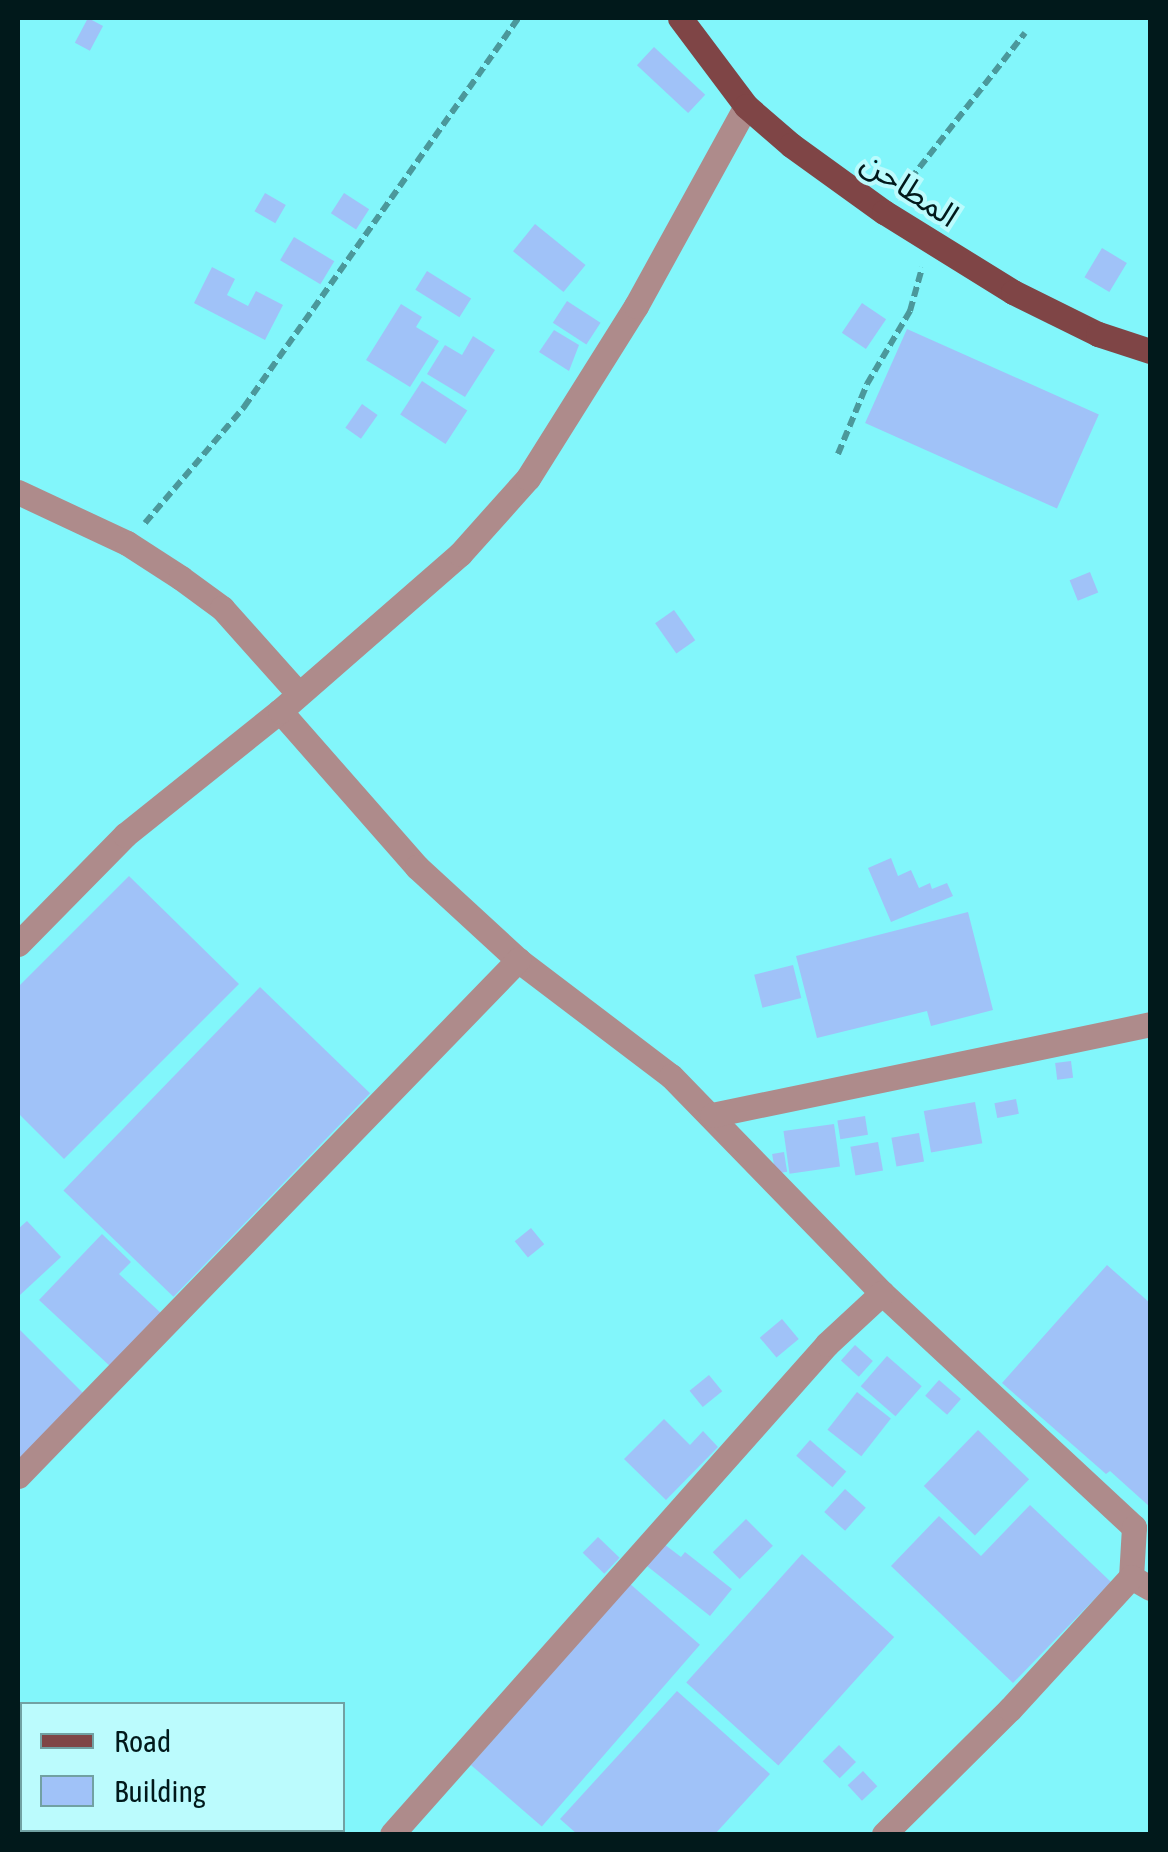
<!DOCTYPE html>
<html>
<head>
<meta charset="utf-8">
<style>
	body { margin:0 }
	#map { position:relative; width:1168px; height:1852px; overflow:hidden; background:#82f6fb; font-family:"Asap Condensed","Noto Sans Arabic",sans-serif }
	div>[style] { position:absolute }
	.building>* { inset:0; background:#a0c2f8; transform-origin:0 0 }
	.path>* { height:6px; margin-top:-3px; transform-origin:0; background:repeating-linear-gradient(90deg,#4b989b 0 10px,transparent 0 15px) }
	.minor>* { height:25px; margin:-12.5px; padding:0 12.5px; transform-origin:12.5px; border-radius:12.5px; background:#ae8b8b }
	.major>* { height:25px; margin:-12.5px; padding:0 12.5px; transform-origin:12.5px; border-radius:12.5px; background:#7f4546 }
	span { translate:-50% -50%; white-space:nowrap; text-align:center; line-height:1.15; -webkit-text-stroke:8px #bbfbfd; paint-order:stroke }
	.street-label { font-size:32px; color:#01191b }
	.frame { position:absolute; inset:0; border:20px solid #01191b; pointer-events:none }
	.legend { position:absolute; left:20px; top:1702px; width:325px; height:130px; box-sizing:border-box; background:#bbfbfd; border:2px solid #71a1a3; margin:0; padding:12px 18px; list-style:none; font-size:30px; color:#01191b }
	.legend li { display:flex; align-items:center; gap:20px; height:50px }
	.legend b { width:50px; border:2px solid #71a1a3 }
</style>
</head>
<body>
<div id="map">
	<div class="building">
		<i style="left:88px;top:18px;width:17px;height:28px;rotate:28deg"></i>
		<i style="left:654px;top:47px;width:70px;height:25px;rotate:43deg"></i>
		<i style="left:265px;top:193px;width:24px;height:21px;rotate:30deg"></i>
		<i style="left:344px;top:193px;width:30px;height:24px;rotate:33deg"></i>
		<i style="left:535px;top:224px;width:65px;height:35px;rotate:39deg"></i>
		<i style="left:294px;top:237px;width:47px;height:27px;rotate:31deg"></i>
		<i style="left:1102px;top:248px;width:29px;height:34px;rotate:31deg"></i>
		<i style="clip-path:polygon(212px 267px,235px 279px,227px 295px,248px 306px,256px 291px,283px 305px,265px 340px,194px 303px)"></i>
		<i style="left:427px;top:271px;width:52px;height:22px;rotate:32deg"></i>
		<i style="left:567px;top:301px;width:40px;height:26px;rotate:33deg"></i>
		<i style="left:862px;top:303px;width:29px;height:36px;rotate:34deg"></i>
		<i style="clip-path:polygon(401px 304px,422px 317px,416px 327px,439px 341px,410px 387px,366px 360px)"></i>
		<i style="left:907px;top:329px;width:210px;height:103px;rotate:24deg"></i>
		<i style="clip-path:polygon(554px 330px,579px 345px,569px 371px,539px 352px)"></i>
		<i style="clip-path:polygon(473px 336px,495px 350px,465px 397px,427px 374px,445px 345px,462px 355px)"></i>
		<i style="left:422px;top:381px;width:54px;height:40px;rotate:33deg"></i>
		<i style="left:362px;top:404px;width:19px;height:29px;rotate:35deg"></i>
		<i style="left:1090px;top:572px;width:22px;height:22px;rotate:68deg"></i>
		<i style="left:674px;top:610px;width:37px;height:23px;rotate:55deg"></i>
		<i style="clip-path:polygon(891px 858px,898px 876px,911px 870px,919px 888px,930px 883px,932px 889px,947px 883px,953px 896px,891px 922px,868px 868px)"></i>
		<i style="clip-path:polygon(129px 876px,239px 984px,64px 1159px,18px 1113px,18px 987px)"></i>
		<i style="clip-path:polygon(968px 912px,993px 1010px,931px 1026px,927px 1011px,817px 1038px,796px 956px)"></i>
		<i style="left:793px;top:965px;width:34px;height:40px;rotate:76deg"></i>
		<i style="left:260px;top:987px;width:153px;height:283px;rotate:44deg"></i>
		<i style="left:1071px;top:1061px;width:17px;height:16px;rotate:83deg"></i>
		<i style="left:1016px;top:1099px;width:15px;height:22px;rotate:79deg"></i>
		<i style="left:975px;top:1102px;width:42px;height:52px;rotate:80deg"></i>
		<i style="left:865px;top:1116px;width:19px;height:28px;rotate:81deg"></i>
		<i style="left:834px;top:1124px;width:43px;height:51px;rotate:82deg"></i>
		<i style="left:919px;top:1133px;width:29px;height:28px;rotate:80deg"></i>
		<i style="left:878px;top:1142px;width:29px;height:28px;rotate:80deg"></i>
		<i style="left:784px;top:1152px;width:20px;height:12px;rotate:81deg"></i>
		<i style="clip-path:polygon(27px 1221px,61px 1257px,20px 1295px,18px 1229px)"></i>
		<i style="left:531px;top:1228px;width:21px;height:21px;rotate:51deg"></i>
		<i style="clip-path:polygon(102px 1234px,131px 1262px,119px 1274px,163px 1315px,112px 1368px,39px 1300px)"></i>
		<i style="clip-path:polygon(1107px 1265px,1150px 1303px,1150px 1507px,1110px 1471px,1106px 1474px,1002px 1383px)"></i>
		<i style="left:782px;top:1319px;width:26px;height:29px;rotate:50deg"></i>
		<i style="clip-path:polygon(18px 1328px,86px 1396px,18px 1464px)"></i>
		<i style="left:855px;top:1345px;width:24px;height:21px;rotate:42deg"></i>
		<i style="left:887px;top:1356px;width:46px;height:40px;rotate:41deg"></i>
		<i style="left:709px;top:1375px;width:21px;height:25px;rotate:51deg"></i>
		<i style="left:939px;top:1380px;width:29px;height:21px;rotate:41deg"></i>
		<i style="left:857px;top:1392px;width:43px;height:48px;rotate:38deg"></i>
		<i style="clip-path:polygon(664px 1419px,690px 1445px,703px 1431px,718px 1447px,666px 1500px,624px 1459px)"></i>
		<i style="left:978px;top:1430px;width:71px;height:78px;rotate:44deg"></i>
		<i style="left:810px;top:1440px;width:48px;height:21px;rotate:41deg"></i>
		<i style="left:845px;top:1489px;width:28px;height:31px;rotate:42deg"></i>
		<i style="clip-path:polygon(1030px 1505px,1111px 1582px,1013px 1683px,891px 1566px,939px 1516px,981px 1556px)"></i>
		<i style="left:746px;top:1519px;width:38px;height:47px;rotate:45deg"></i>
		<i style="left:598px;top:1537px;width:30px;height:22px;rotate:44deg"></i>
		<i style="clip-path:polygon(664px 1544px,681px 1557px,685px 1552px,732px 1589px,710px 1616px,647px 1566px)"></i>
		<i style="left:802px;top:1554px;width:124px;height:173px;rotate:42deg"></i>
		<i style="left:629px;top:1583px;width:94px;height:241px;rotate:41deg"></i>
		<i style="clip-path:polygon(677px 1691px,770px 1774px,715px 1834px,577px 1834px,560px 1819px)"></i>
		<i style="left:839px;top:1745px;width:24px;height:23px;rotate:45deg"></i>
		<i style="left:863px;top:1771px;width:21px;height:21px;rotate:47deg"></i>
	</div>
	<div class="path">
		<i style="left:901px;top:191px;width:201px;rotate:-51.9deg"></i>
		<i style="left:838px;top:454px;width:76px;rotate:-67.5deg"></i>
		<i style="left:867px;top:384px;width:85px;rotate:-59.5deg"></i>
		<i style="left:910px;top:311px;width:45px;rotate:-74.4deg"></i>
		<i style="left:145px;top:523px;width:153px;rotate:-49.5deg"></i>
		<i style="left:244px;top:407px;width:476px;rotate:-54.8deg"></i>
	</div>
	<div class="minor">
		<i style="left:18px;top:492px;width:120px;rotate:25.1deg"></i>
		<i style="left:127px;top:543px;width:64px;rotate:32.9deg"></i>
		<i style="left:181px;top:578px;width:51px;rotate:36.2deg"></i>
		<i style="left:222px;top:608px;width:115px;rotate:48.2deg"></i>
		<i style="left:280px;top:711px;width:208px;rotate:48.7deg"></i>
		<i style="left:417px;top:867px;width:137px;rotate:42.6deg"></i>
		<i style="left:518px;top:960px;width:192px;rotate:37.2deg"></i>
		<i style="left:671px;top:1076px;width:303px;rotate:45.8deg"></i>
		<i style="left:882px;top:1293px;width:344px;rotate:42.9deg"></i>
		<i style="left:1134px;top:1527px;width:50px;rotate:93.4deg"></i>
		<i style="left:1131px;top:1577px;width:22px;rotate:30deg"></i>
		<i style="left:18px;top:944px;width:153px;rotate:-45.5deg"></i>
		<i style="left:125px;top:835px;width:198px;rotate:-38.7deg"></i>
		<i style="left:280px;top:711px;width:239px;rotate:-41.1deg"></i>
		<i style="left:460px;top:554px;width:102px;rotate:-48.2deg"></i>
		<i style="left:528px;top:478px;width:203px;rotate:-57.9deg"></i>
		<i style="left:636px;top:306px;width:228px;rotate:-61.2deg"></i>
		<i style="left:712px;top:1115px;width:447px;rotate:-11.7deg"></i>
		<i style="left:18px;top:1476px;width:719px;rotate:-45.9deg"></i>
		<i style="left:392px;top:1834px;width:655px;rotate:-48.4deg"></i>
		<i style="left:827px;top:1344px;width:75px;rotate:-42.8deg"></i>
		<i style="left:884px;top:1834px;width:177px;rotate:-44.8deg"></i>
		<i style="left:1010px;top:1709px;width:179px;rotate:-47.5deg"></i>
	</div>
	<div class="major">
		<i style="left:680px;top:18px;width:110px;rotate:53.1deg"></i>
		<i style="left:746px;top:106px;width:60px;rotate:40.9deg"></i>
		<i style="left:791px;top:145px;width:115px;rotate:35.8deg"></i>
		<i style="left:884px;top:212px;width:152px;rotate:31.8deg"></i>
		<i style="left:1013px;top:292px;width:95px;rotate:26.3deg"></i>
		<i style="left:1098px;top:334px;width:55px;rotate:18.1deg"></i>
	</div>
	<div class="street-label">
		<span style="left:910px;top:189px;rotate:34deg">المطاحن</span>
	</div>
	<div class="frame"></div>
	<ul class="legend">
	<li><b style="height:12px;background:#7f4546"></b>Road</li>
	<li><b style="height:28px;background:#a0c2f8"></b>Building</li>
	</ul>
</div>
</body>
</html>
